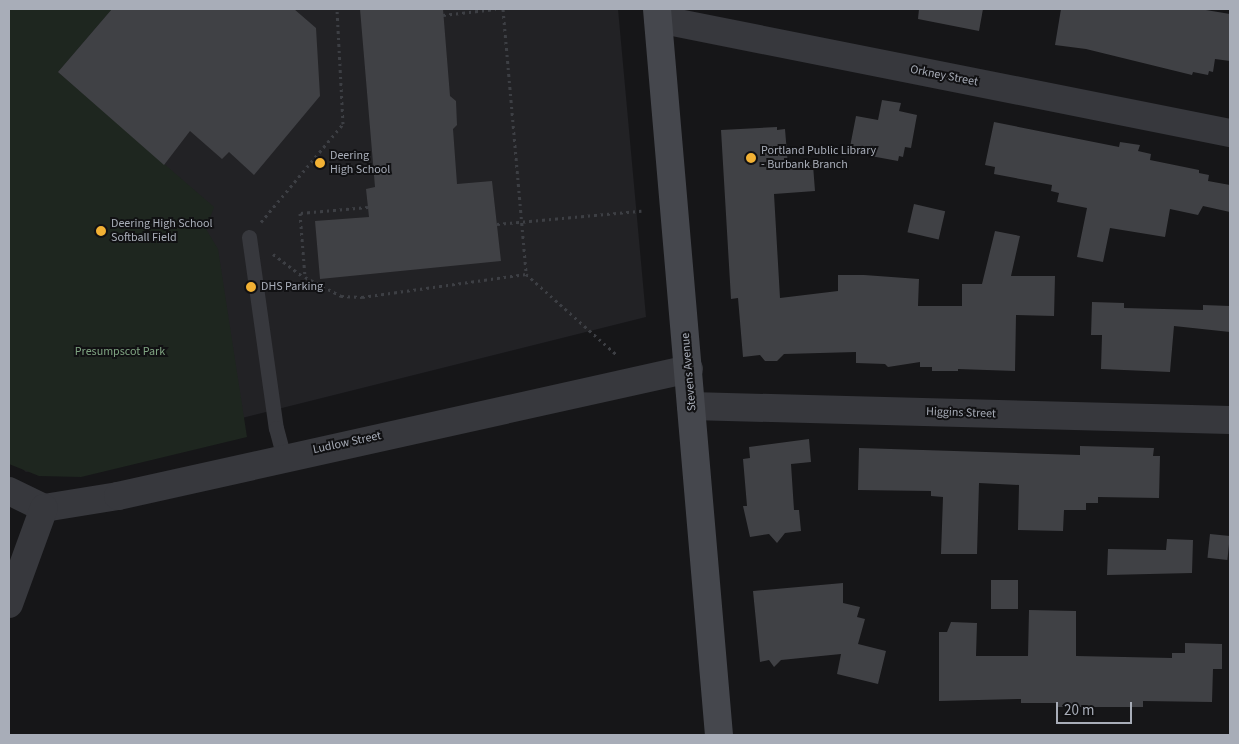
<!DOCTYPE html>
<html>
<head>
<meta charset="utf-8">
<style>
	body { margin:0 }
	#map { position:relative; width:1239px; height:744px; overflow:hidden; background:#161618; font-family:"Source Sans 3",sans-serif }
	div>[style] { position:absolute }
	.built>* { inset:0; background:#222225 }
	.green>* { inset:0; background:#1e261f }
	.building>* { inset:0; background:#404145; transform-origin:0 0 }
	.path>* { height:3px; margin-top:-1.5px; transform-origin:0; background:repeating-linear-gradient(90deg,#3d3f44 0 2.5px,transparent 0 6.5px) }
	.service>* { height:15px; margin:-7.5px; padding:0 7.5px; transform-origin:7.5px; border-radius:7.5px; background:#37383d }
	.minor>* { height:28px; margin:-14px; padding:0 14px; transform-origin:14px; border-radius:14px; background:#37383d }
	.secondary>* { height:28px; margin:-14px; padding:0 14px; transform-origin:14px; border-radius:14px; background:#45474d }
	.dots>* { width:14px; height:14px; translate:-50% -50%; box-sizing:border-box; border:2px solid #111113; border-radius:50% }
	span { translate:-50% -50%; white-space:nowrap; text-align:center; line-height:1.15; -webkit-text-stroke:4px #111113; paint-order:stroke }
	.street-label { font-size:12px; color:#a8adb8 }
	.poi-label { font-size:12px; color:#a8adb8 }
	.left { translate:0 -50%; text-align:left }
	.park-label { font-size:12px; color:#7fa381 }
	.frame { position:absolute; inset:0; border:10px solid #a8adb8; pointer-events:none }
	.scale { position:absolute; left:1056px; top:702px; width:76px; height:22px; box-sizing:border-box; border:2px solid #a8adb8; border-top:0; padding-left:6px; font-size:15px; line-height:18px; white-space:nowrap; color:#a8adb8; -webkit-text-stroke:4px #111113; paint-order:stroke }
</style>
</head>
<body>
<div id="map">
	<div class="built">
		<i style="clip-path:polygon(9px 9px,618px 9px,646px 317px,26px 472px,9px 455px)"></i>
	</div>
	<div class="green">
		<i style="clip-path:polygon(9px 9px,112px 9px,58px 72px,214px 207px,206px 229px,218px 249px,247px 437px,81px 477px,39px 476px,9px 464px)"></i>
	</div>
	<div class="building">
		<i style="clip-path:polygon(112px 9px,294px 9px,316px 28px,320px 96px,254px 175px,229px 152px,222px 159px,190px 131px,164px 165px,58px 72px)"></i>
		<i style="clip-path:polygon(360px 9px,443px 9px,450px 96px,456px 101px,457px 125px,453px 129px,457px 184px,492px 181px,501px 261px,320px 279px,315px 221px,369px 217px,366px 189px,375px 187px)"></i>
		<i style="clip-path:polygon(919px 9px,983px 9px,979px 31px,918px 19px)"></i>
		<i style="clip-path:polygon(1061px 9px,1200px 9px,1230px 14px,1230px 61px,1215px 59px,1213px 72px,1209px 71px,1208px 75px,1193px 72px,1192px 75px,1086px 49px,1055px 45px)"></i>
		<i style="clip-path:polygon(882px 100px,901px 103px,899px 111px,917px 115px,911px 148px,905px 147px,903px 157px,899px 156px,898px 161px,849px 152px,856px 116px,878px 120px)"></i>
		<i style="clip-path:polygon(994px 122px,1119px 147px,1120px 142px,1140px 145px,1138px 151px,1151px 154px,1150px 160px,1199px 170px,1199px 173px,1209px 175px,1208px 181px,1230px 185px,1230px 212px,1203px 206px,1198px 215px,1170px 209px,1165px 237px,1110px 228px,1103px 262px,1077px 257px,1087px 208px,1057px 202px,1059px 193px,1051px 191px,1052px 185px,994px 174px,995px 167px,985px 165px)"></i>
		<i style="clip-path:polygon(777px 127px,777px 130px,785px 129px,788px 166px,813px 165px,815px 191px,774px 194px,780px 298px,838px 291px,838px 275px,864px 275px,919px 279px,918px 306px,962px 306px,962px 284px,982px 284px,995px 231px,1020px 236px,1011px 276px,1055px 276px,1054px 316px,1016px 315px,1015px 371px,958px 369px,958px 371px,932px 371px,932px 367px,920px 367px,920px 362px,888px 367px,885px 364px,856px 363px,856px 352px,784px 354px,777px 361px,765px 361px,760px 355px,743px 357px,738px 298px,731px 299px,721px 130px)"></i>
		<i style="left:914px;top:204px;width:32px;height:29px;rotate:13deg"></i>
		<i style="clip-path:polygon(1092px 302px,1124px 303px,1124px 308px,1203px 310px,1203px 305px,1230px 306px,1230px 332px,1174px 326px,1170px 372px,1101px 369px,1102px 335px,1091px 335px)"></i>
		<i style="clip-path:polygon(809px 439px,811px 462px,791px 464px,794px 510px,799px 510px,801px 531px,785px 533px,777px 543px,769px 534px,750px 537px,743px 506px,747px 506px,743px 459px,750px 458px,749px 447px)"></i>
		<i style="clip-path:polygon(1080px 446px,1154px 448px,1153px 456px,1160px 456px,1159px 498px,1098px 497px,1098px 503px,1086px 503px,1086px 510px,1064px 510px,1063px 531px,1018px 530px,1019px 485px,979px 483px,977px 554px,941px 554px,943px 497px,931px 496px,931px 491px,858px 490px,859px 448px,1080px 455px)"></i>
		<i style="left:1210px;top:534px;width:20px;height:24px;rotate:6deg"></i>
		<i style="clip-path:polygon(1167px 539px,1193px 540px,1192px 573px,1107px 575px,1108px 549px,1166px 550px)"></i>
		<i style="left:991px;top:580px;width:27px;height:29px"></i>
		<i style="clip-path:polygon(843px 583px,843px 603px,860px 607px,857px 617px,865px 619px,858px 644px,886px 651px,878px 684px,837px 674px,841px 654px,781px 660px,774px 667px,769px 660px,760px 662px,753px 591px)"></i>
		<i style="clip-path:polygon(1029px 610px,1076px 611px,1076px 656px,1172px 658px,1172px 653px,1185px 653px,1185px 643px,1222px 644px,1222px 669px,1213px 669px,1212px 702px,1143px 701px,1143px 707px,1058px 707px,1058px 703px,1021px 703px,1021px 699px,939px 701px,939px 632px,947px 632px,951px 622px,977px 623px,976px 656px,1028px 656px)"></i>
	</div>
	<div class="path">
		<i style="left:503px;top:9px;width:266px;rotate:85deg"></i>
		<i style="left:443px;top:15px;width:53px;rotate:-6.5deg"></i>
		<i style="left:368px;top:207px;width:68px;rotate:175deg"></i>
		<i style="left:300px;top:213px;width:64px;rotate:85.5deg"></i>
		<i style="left:305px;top:277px;width:41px;rotate:27.8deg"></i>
		<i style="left:341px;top:296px;width:21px;rotate:3deg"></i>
		<i style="left:362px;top:297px;width:166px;rotate:-8deg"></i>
		<i style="left:526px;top:274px;width:122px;rotate:41.7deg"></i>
		<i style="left:261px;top:222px;width:128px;rotate:-50.1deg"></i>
		<i style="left:343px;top:124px;width:115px;rotate:-93deg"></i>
		<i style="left:497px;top:224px;width:145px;rotate:-5.2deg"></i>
		<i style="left:273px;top:254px;width:39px;rotate:37deg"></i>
	</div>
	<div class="service">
		<i style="left:249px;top:237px;width:193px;rotate:82deg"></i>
		<i style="left:276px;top:428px;width:30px;rotate:75deg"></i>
	</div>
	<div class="minor">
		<i style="left:658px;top:19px;width:583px;rotate:11.27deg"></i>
		<i style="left:691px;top:406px;width:539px;rotate:1.49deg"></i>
		<i style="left:9px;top:491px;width:39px;rotate:26deg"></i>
		<i style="left:44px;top:508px;width:75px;rotate:-9.2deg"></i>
		<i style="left:118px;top:496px;width:585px;rotate:-12.54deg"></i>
		<i style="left:9px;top:604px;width:102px;rotate:-70deg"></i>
	</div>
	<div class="secondary">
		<i style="left:657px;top:9px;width:729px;rotate:85.12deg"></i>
	</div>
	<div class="dots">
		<i style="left:751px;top:158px;background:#f2b134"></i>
		<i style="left:320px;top:163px;background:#f2b134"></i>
		<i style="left:101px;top:231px;background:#f2b134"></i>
		<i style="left:251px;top:287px;background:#f2b134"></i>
	</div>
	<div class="street-label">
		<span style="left:944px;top:76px;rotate:11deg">Orkney Street</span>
		<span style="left:689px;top:372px;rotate:-95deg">Stevens Avenue</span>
		<span style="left:961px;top:413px;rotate:2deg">Higgins Street</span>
		<span style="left:347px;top:443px;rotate:-12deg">Ludlow Street</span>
	</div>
	<div class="poi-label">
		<span class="left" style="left:761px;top:158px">Portland Public Library<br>- Burbank Branch</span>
		<span class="left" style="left:330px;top:163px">Deering<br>High School</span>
		<span class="left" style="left:111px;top:231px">Deering High School<br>Softball Field</span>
		<span class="left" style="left:261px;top:287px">DHS Parking</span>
	</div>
	<div class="park-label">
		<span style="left:120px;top:352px">Presumpscot Park</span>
	</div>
	<div class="frame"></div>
	<div class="scale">20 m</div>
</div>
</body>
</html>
